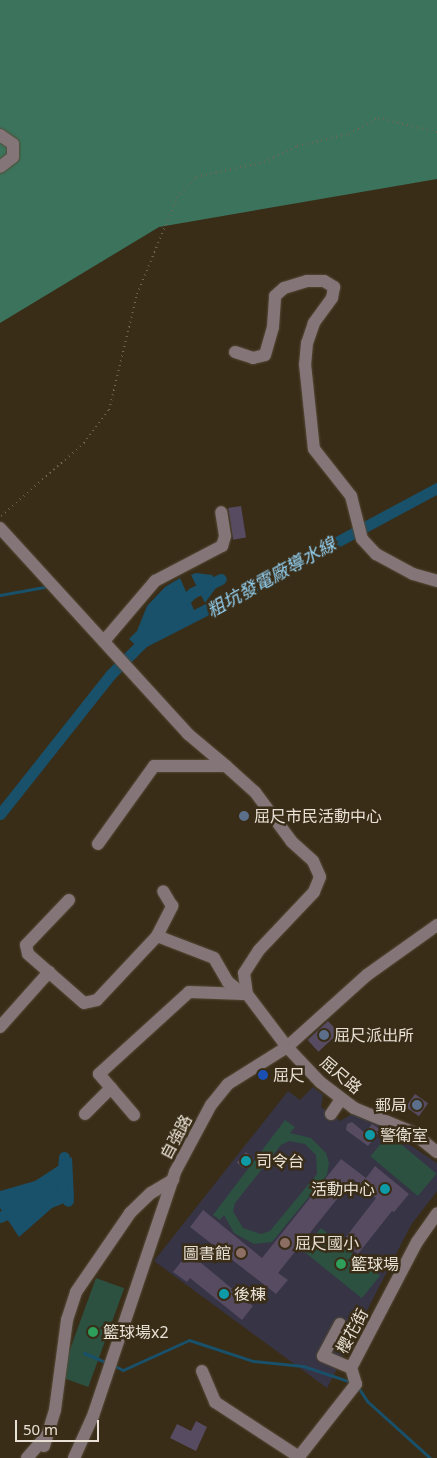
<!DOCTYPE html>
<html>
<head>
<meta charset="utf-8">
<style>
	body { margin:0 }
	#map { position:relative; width:437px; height:1458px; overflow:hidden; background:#392d18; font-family:"Noto Sans","Noto Sans TC",sans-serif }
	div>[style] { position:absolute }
	.education>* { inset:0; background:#363445 }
	.green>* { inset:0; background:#2c5141; transform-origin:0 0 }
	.forest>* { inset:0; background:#3c735c }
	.water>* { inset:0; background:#19506a }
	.stream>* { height:3px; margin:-1.5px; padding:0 1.5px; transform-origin:1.5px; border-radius:1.5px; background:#19506a }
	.canal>* { height:11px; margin:-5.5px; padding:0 5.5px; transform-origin:5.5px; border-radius:5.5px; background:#19506a }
	.building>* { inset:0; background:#574b61; transform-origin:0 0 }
	.path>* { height:2px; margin-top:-1px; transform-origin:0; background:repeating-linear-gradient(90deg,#706653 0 1px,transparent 0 5px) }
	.roads { filter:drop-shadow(0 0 1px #554a36) drop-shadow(0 0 1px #554a36) }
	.minor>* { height:12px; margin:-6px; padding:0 6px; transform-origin:6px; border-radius:6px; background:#847678 }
	.dots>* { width:14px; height:14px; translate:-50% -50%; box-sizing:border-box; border:2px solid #392d18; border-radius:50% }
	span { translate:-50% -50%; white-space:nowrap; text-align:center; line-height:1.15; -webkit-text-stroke:5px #392d18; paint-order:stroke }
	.poi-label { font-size:16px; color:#e9e1d5 }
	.left { translate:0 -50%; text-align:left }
	.right { translate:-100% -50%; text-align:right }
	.street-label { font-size:16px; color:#e9e1d5 }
	.water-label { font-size:18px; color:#94d3f5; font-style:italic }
	.scale { position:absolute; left:15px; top:1420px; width:84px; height:22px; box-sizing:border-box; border:2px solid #e9e1d5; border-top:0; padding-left:6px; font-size:15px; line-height:18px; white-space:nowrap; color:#e9e1d5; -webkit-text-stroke:4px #392d18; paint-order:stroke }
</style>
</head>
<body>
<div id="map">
	<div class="education">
		<i style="clip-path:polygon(313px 1087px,323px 1095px,321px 1107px,340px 1121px,352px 1114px,380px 1125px,437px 1163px,437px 1191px,411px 1225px,327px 1388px,154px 1261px,288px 1091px,300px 1100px)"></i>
	</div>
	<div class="green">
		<i style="clip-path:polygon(evenodd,285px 1120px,295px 1127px,290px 1133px,311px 1138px,326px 1153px,329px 1163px,327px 1175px,272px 1242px,254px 1244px,234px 1233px,224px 1215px,220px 1220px,213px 1215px,285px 1120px,289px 1141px,305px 1144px,316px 1155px,317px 1174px,270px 1231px,261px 1234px,243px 1228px,233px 1211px,235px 1203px,281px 1145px,289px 1141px)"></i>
		<i style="left:389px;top:1134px;width:62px;height:29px;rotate:40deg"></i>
		<i style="left:321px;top:1228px;width:76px;height:29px;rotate:39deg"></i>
		<i style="left:96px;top:1278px;width:30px;height:105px;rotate:20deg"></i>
	</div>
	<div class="forest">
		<i style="clip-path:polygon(0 0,437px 0,437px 179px,159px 227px,0 323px)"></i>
	</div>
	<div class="water">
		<i style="clip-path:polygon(196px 573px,212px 575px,218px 585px,205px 603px,191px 575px)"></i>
		<i style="clip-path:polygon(180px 578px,194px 610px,226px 594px,231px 604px,141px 650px,129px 639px,137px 631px,147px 606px,165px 587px)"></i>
		<i style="clip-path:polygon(72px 1157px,74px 1199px,52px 1208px,19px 1237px,0 1208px,0 1191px,35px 1181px)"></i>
	</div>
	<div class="stream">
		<i style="left:0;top:595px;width:45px;rotate:-10.3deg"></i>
		<i style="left:84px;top:1353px;width:26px;rotate:23deg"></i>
		<i style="left:113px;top:1365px;width:11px;rotate:27deg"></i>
		<i style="left:123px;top:1370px;width:72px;rotate:-24.4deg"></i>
		<i style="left:189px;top:1340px;width:67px;rotate:18.2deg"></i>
		<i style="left:253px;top:1361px;width:50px;rotate:5.7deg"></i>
		<i style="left:303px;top:1366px;width:51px;rotate:18.4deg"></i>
		<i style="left:358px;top:1387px;width:17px;rotate:57deg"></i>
		<i style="left:367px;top:1401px;width:85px;rotate:42.1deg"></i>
	</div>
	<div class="canal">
		<i style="left:178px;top:607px;width:20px;rotate:-45deg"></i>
		<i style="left:192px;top:593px;width:32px;rotate:-26deg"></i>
		<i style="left:216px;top:607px;width:251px;rotate:-28.3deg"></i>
		<i style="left:0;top:814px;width:177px;rotate:-51.6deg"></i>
		<i style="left:110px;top:675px;width:54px;rotate:-45deg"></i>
		<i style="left:64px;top:1157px;width:31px;rotate:94deg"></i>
		<i style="left:62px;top:1188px;width:14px;rotate:65deg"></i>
		<i style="left:0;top:1217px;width:20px;rotate:-24deg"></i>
	</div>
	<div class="building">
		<i style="left:241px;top:506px;width:32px;height:13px;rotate:81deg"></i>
		<i style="left:328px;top:1021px;width:16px;height:28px;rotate:47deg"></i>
		<i style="left:415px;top:1094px;width:16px;height:16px;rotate:35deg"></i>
		<i style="clip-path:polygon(352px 1122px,365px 1133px,372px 1124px,381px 1130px,368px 1146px,346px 1130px,347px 1124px)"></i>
		<i style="left:246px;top:1152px;width:9px;height:14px;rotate:41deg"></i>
		<i style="clip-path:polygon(341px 1159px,366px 1178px,375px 1166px,409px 1194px,394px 1212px,392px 1211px,358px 1254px,342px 1242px,376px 1198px,353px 1179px,278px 1273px,288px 1280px,276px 1294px,190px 1227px,203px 1210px,262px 1258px)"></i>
		<i style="clip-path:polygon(200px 1248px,203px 1257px,200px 1262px,253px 1306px,242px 1320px,190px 1278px,187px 1282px,173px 1272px,191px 1249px)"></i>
		<i style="clip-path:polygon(196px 1421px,207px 1427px,196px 1451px,170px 1438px,177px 1424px,191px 1431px)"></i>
	</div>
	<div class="path">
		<i style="left:1px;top:516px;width:111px;rotate:-41.3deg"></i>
		<i style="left:84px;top:443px;width:41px;rotate:-52.9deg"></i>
		<i style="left:109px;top:410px;width:119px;rotate:-76.4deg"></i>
		<i style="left:137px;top:294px;width:104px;rotate:-67.4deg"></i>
		<i style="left:177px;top:198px;width:28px;rotate:-48deg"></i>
		<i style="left:196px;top:177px;width:70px;rotate:-12.4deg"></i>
		<i style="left:264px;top:162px;width:37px;rotate:-26deg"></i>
		<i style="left:297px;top:146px;width:53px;rotate:-13deg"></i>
		<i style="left:349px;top:134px;width:33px;rotate:-29deg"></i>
		<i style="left:378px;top:118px;width:61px;rotate:13.3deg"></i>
	</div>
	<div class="roads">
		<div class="minor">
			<i style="left:0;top:135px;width:16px;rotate:35deg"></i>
			<i style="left:13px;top:144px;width:13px;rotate:90deg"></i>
			<i style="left:13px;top:157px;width:16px;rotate:142deg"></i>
			<i style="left:235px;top:352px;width:19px;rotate:18deg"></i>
			<i style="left:253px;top:358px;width:12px;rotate:-14deg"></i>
			<i style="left:265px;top:355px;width:29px;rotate:-74deg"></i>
			<i style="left:273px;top:327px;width:31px;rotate:-86deg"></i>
			<i style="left:275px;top:296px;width:12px;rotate:-42deg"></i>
			<i style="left:284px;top:288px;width:24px;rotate:-17deg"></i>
			<i style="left:307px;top:281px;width:17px"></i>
			<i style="left:324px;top:281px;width:12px;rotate:31deg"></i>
			<i style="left:334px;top:287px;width:11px;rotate:100deg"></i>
			<i style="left:332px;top:298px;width:31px;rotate:126deg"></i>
			<i style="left:314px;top:323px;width:21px;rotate:109deg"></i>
			<i style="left:307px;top:343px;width:21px;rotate:95deg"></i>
			<i style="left:305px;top:364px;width:85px;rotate:84deg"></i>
			<i style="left:314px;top:449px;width:60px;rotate:51.8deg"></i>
			<i style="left:351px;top:496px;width:44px;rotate:75.7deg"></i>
			<i style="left:362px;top:539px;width:21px;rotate:47deg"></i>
			<i style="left:376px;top:554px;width:42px;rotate:28.4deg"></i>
			<i style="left:413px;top:574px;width:25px;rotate:16deg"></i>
			<i style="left:0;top:528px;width:279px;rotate:47.6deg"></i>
			<i style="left:188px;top:734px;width:50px;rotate:40.1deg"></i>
			<i style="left:104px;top:641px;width:79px;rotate:-49.6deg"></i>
			<i style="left:155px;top:581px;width:76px;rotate:-27.6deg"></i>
			<i style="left:222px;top:546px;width:10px;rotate:-73deg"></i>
			<i style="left:225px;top:536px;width:24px;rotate:-99deg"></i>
			<i style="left:98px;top:844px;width:96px;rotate:-54.3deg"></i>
			<i style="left:154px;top:766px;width:72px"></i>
			<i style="left:226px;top:766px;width:39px;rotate:42deg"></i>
			<i style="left:255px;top:792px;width:62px;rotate:53.5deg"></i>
			<i style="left:292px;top:842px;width:28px;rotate:42deg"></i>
			<i style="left:313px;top:861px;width:17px;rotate:66deg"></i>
			<i style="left:320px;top:877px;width:16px;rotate:112deg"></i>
			<i style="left:314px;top:892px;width:80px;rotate:133.5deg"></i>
			<i style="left:259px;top:950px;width:27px;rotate:123deg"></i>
			<i style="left:244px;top:973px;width:21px;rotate:82deg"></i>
			<i style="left:247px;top:994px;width:66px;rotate:53deg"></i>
			<i style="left:287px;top:1047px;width:48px;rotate:46.7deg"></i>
			<i style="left:320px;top:1082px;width:43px;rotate:37.4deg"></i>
			<i style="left:354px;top:1108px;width:63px;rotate:22.5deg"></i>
			<i style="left:412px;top:1132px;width:32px;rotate:39deg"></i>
			<i style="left:69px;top:900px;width:62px;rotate:133.7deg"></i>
			<i style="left:26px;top:945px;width:9px;rotate:77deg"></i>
			<i style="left:28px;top:954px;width:74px;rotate:41.2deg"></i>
			<i style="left:84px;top:1003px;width:13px;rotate:-13deg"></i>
			<i style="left:97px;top:1000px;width:88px;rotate:-46.8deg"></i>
			<i style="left:157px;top:936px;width:61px;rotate:21.1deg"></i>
			<i style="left:214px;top:958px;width:28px;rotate:60deg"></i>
			<i style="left:228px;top:982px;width:19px;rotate:39deg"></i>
			<i style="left:157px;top:936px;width:34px;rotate:-63deg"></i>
			<i style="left:172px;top:906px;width:17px;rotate:-121deg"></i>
			<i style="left:0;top:1027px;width:74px;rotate:-48.3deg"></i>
			<i style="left:85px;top:1114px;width:37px;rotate:-45deg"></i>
			<i style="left:331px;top:1114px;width:18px;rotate:-56deg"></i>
			<i style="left:134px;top:1115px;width:54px;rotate:-130.5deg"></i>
			<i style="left:99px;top:1074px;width:122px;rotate:-42.3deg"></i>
			<i style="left:189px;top:992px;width:55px;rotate:2.1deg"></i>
			<i style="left:340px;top:1324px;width:36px;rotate:118deg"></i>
			<i style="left:323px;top:1356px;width:30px;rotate:23deg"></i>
			<i style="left:202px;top:1371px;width:34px;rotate:67deg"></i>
			<i style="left:215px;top:1402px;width:100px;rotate:33.2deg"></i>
			<i style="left:44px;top:1446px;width:38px;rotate:-73deg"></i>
			<i style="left:55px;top:1410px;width:91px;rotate:-82.4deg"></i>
			<i style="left:67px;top:1320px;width:29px;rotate:-72deg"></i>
			<i style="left:76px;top:1292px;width:96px;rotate:-55.6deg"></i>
			<i style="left:130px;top:1213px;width:29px;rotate:-44deg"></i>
			<i style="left:151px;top:1193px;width:26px;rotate:-31deg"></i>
			<i style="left:27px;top:1458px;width:29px;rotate:-49deg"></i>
			<i style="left:74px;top:1458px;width:46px;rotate:-65.7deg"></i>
			<i style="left:93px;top:1416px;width:257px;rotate:-71.4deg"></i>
			<i style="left:175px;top:1172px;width:76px;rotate:-61.8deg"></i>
			<i style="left:211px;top:1105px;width:27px;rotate:-51deg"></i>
			<i style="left:228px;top:1084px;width:70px;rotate:-32.1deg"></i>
			<i style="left:287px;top:1047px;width:108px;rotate:-42deg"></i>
			<i style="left:367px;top:975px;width:86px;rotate:-35.5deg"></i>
			<i style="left:298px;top:1458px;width:94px;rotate:-51.9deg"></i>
			<i style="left:356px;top:1384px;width:17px;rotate:-107deg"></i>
			<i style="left:351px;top:1368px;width:142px;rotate:-62.4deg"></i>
			<i style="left:417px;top:1242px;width:35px;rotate:-55deg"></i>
		</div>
	</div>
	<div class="dots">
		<i style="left:244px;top:816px;background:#5c6f8a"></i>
		<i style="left:324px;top:1035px;background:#5c6f8a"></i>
		<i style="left:263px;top:1075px;background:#1a4fb4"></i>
		<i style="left:417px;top:1105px;background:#5c6f8a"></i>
		<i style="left:370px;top:1135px;background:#0f9aa8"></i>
		<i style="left:246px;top:1161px;background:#0f9aa8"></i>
		<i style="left:385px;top:1189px;background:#0f9aa8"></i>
		<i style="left:285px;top:1243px;background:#8d6e63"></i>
		<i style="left:241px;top:1253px;background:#8d6e63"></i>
		<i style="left:341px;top:1264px;background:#2e9e5b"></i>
		<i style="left:224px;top:1294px;background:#0f9aa8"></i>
		<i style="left:93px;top:1332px;background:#2e9e5b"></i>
	</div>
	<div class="poi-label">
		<span class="left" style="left:254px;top:816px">屈尺市民活動中心</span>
		<span class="left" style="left:334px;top:1035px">屈尺派出所</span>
		<span class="left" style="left:273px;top:1075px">屈尺</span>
		<span class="right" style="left:407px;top:1105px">郵局</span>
		<span class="left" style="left:380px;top:1135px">警衛室</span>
		<span class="left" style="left:256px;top:1161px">司令台</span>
		<span class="right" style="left:375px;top:1189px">活動中心</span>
		<span class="left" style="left:295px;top:1243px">屈尺國小</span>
		<span class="right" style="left:231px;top:1253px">圖書館</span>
		<span class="left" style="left:351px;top:1264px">籃球場</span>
		<span class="left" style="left:234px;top:1294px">後棟</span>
		<span class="left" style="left:103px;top:1332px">籃球場x2</span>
	</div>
	<div class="street-label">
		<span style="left:341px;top:1075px;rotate:40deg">屈尺路</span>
		<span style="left:176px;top:1137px;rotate:-62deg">自強路</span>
		<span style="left:352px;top:1331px;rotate:-62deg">櫻花街</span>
	</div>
	<div class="water-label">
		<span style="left:271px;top:577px;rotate:-29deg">粗坑發電廠導水線</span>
	</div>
	<div class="scale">50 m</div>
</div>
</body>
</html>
